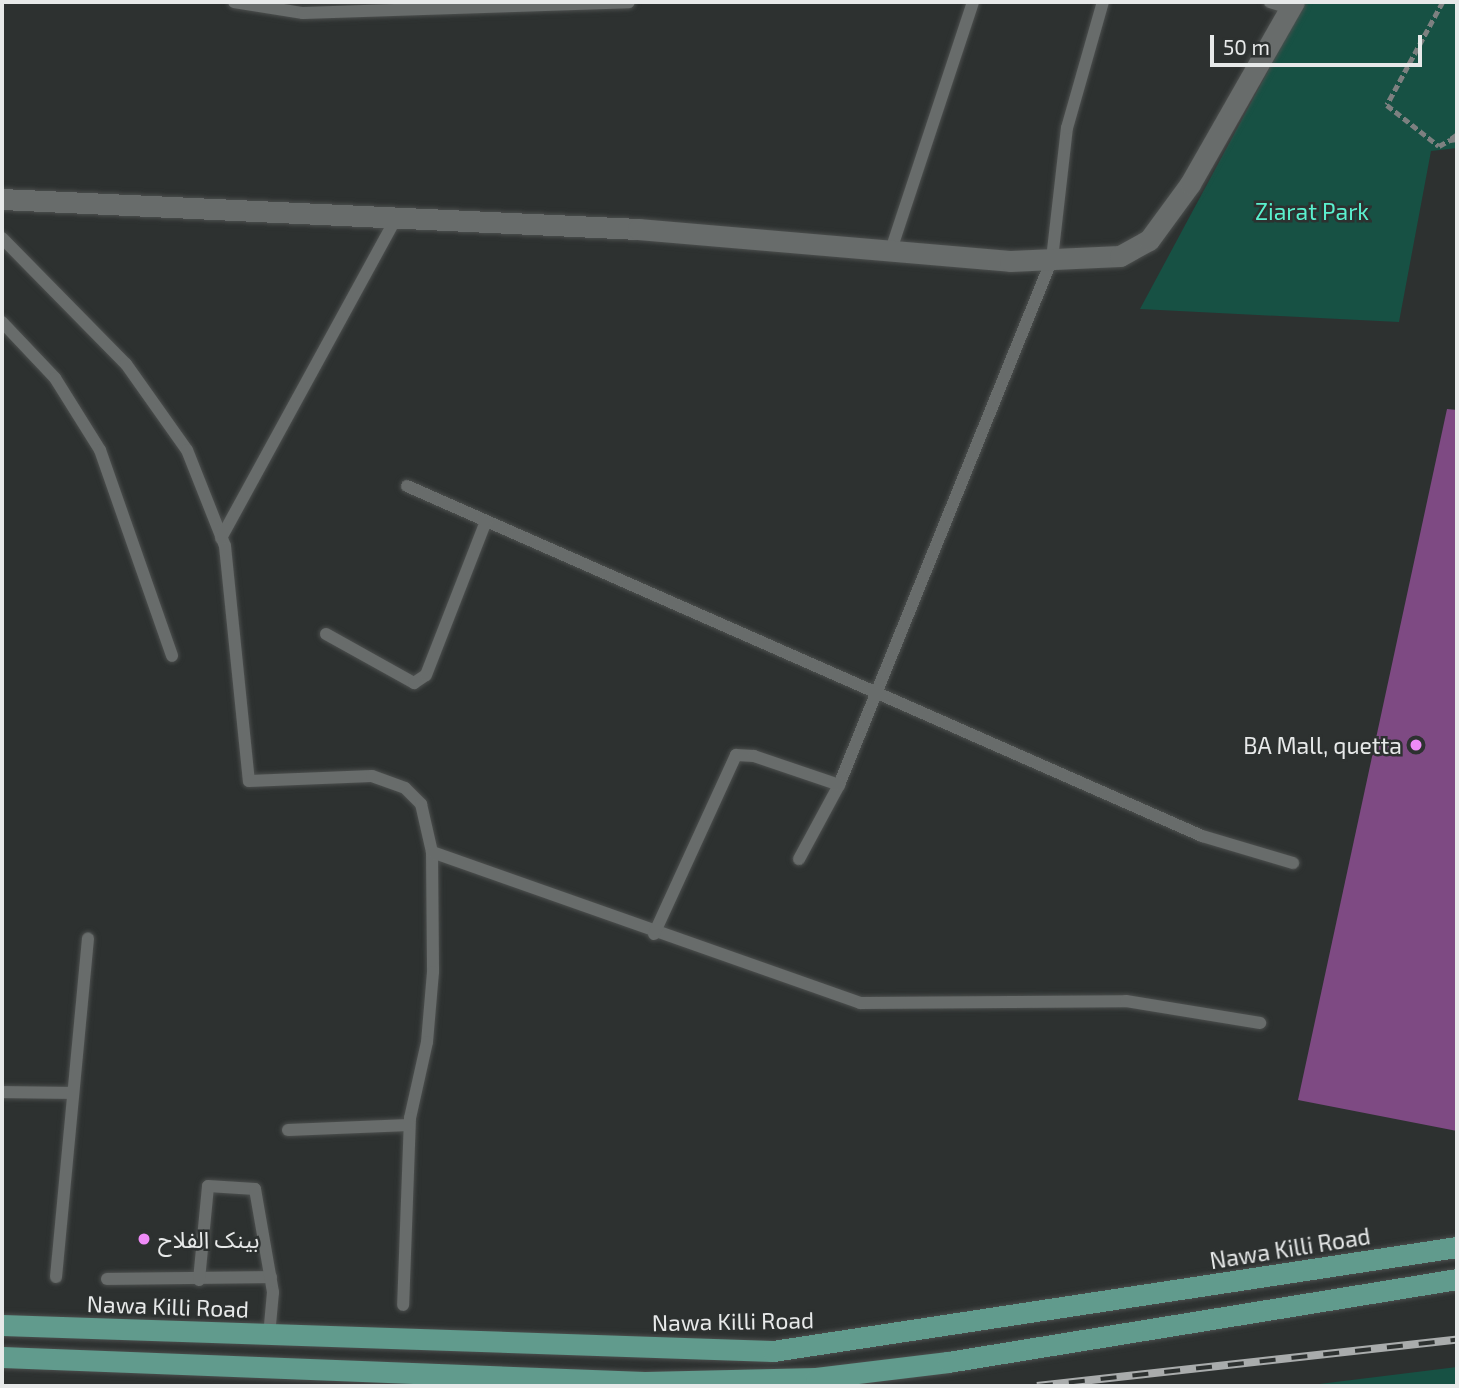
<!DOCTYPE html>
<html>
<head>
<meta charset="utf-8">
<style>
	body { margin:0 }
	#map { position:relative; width:1459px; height:1388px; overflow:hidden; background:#2d3130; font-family:"Exo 2","Noto Sans Arabic",sans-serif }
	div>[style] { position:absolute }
	.green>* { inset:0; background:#175144 }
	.building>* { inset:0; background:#7e4a83 }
	.path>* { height:4.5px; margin-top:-2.25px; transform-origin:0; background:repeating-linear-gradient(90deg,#7d8080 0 7px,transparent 0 10.5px) }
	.roads { filter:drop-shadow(0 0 2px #4c4f4e) drop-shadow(0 0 2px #4c4f4e) }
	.lane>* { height:12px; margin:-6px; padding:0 6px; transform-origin:6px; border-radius:6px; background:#686c6b }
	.street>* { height:21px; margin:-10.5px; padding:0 10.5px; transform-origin:10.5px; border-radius:10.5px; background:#686c6b }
	.primary>* { height:21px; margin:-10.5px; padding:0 10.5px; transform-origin:10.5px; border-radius:10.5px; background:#619b8d }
	.rail>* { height:8px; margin-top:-4px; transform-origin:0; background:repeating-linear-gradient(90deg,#2d3130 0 16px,#a9acac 0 32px); box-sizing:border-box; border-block:2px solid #a9acac }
	.dots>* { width:19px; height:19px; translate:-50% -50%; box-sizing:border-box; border:4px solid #2d3130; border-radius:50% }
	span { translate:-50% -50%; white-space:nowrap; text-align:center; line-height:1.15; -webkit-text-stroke:5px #2d3130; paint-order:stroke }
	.park-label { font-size:23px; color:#5af0ce }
	.poi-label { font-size:23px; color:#e7e9e9 }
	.right { translate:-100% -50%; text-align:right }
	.left { translate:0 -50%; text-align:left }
	.street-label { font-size:23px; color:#e7e9e9 }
	.frame { position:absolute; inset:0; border:4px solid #e7e9e9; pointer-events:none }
	.scale { position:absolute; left:1210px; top:35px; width:212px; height:32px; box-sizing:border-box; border:4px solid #e7e9e9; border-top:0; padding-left:9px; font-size:21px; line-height:24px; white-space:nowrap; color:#e7e9e9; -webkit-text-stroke:5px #2d3130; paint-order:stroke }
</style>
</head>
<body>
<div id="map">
	<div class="green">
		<i style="clip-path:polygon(1305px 2px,1457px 2px,1457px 148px,1431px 151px,1399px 322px,1140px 309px)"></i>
		<i style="clip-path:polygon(1457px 1367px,1457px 1386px,1303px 1386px)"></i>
	</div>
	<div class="building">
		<i style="clip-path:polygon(1447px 409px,1457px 410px,1457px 1131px,1298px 1100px)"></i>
	</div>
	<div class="path">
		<i style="left:1443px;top:2px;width:117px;rotate:118.5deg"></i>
		<i style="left:1387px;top:105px;width:66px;rotate:38.3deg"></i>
		<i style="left:1439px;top:146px;width:13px;rotate:-29deg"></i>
		<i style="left:1457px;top:135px;width:9px;rotate:144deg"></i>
		<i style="left:1450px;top:140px;width:7px;rotate:-8deg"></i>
	</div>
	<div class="roads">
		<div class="lane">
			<i style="left:234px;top:2px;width:70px;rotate:9.1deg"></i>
			<i style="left:303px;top:13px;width:326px;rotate:-1.9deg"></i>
			<i style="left:1270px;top:2px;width:21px;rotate:17deg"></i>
			<i style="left:2px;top:238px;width:177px;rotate:45.5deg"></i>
			<i style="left:126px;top:364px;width:105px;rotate:54.7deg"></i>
			<i style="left:187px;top:450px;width:103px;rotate:68.4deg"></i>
			<i style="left:225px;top:546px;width:236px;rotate:84.2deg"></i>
			<i style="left:249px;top:781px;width:123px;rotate:-2.3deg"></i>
			<i style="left:372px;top:776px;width:35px;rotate:20deg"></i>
			<i style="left:405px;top:788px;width:23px;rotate:45deg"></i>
			<i style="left:421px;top:804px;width:49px;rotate:77.1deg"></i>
			<i style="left:432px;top:852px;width:120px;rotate:89.5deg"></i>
			<i style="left:433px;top:972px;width:70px;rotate:94.9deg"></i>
			<i style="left:427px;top:1042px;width:78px;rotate:102.6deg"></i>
			<i style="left:410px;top:1118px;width:187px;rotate:92.1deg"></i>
			<i style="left:891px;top:250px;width:261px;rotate:-71.7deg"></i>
			<i style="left:2px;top:322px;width:77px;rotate:46.6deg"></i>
			<i style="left:55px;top:378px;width:85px;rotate:58deg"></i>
			<i style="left:100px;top:450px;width:218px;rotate:70.7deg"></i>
			<i style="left:407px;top:486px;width:869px;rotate:23.76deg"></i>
			<i style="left:1202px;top:836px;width:95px;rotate:16.5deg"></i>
			<i style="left:221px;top:538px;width:366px;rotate:-61.3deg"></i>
			<i style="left:326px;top:634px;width:101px;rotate:29.1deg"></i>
			<i style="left:414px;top:683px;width:14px;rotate:-34deg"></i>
			<i style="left:426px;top:675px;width:165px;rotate:-68.7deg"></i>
			<i style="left:432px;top:852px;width:454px;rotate:19.4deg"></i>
			<i style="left:860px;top:1003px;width:266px;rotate:-0.4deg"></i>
			<i style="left:1126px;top:1001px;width:136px;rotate:9.3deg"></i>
			<i style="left:799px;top:859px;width:84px;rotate:-61.6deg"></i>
			<i style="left:839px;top:785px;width:567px;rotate:-67.95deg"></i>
			<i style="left:1052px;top:259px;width:132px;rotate:-83.5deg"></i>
			<i style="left:1067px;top:128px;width:131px;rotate:-74.1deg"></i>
			<i style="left:654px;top:934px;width:197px;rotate:-65.4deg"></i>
			<i style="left:736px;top:755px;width:18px;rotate:3deg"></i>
			<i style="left:754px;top:756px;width:90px;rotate:18.8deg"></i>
			<i style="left:2px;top:1092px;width:69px;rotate:0.8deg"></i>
			<i style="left:288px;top:1130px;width:121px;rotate:-2.4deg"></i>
			<i style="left:56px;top:1277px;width:340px;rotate:-84.6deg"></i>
			<i style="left:107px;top:1279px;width:164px;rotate:-0.7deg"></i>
			<i style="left:199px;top:1280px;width:94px;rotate:-84.5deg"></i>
			<i style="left:208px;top:1186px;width:47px;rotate:3.7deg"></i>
			<i style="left:255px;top:1189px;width:105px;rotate:80.1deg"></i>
			<i style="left:273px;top:1292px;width:44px;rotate:95.2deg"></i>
		</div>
		<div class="street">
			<i style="left:2px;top:199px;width:637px;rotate:2.7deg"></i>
			<i style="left:638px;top:229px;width:373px;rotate:4.9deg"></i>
			<i style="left:1010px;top:261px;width:110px;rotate:-2.6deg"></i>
			<i style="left:1120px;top:256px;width:33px;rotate:-29deg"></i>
			<i style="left:1149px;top:240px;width:69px;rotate:-53.8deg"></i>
			<i style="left:1190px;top:184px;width:210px;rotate:-60.3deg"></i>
		</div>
		<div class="primary">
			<i style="left:2px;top:1325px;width:771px;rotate:1.93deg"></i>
			<i style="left:773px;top:1351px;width:692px;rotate:-8.65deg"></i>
			<i style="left:2px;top:1357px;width:643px;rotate:2.23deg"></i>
			<i style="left:645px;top:1382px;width:171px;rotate:-1.3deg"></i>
			<i style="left:816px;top:1378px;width:133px;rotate:-6.9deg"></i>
			<i style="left:948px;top:1362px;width:516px;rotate:-9.26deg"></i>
		</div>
	</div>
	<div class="rail">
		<i style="left:1037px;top:1386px;width:423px;rotate:-6.3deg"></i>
	</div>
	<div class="dots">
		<i style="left:1416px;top:745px;background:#ef8bf7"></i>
		<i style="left:144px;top:1239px;background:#ef8bf7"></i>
	</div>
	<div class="park-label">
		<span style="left:1312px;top:211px">Ziarat Park</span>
	</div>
	<div class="poi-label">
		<span class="right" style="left:1402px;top:745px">BA Mall, quetta</span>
		<span class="left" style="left:158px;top:1239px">بینک الفلاح</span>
	</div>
	<div class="street-label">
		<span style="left:1290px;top:1248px;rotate:-9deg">Nawa Killi Road</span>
		<span style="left:168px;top:1306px;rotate:2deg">Nawa Killi Road</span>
		<span style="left:733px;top:1321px;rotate:-1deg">Nawa Killi Road</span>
	</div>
	<div class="frame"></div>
	<div class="scale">50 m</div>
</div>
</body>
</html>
